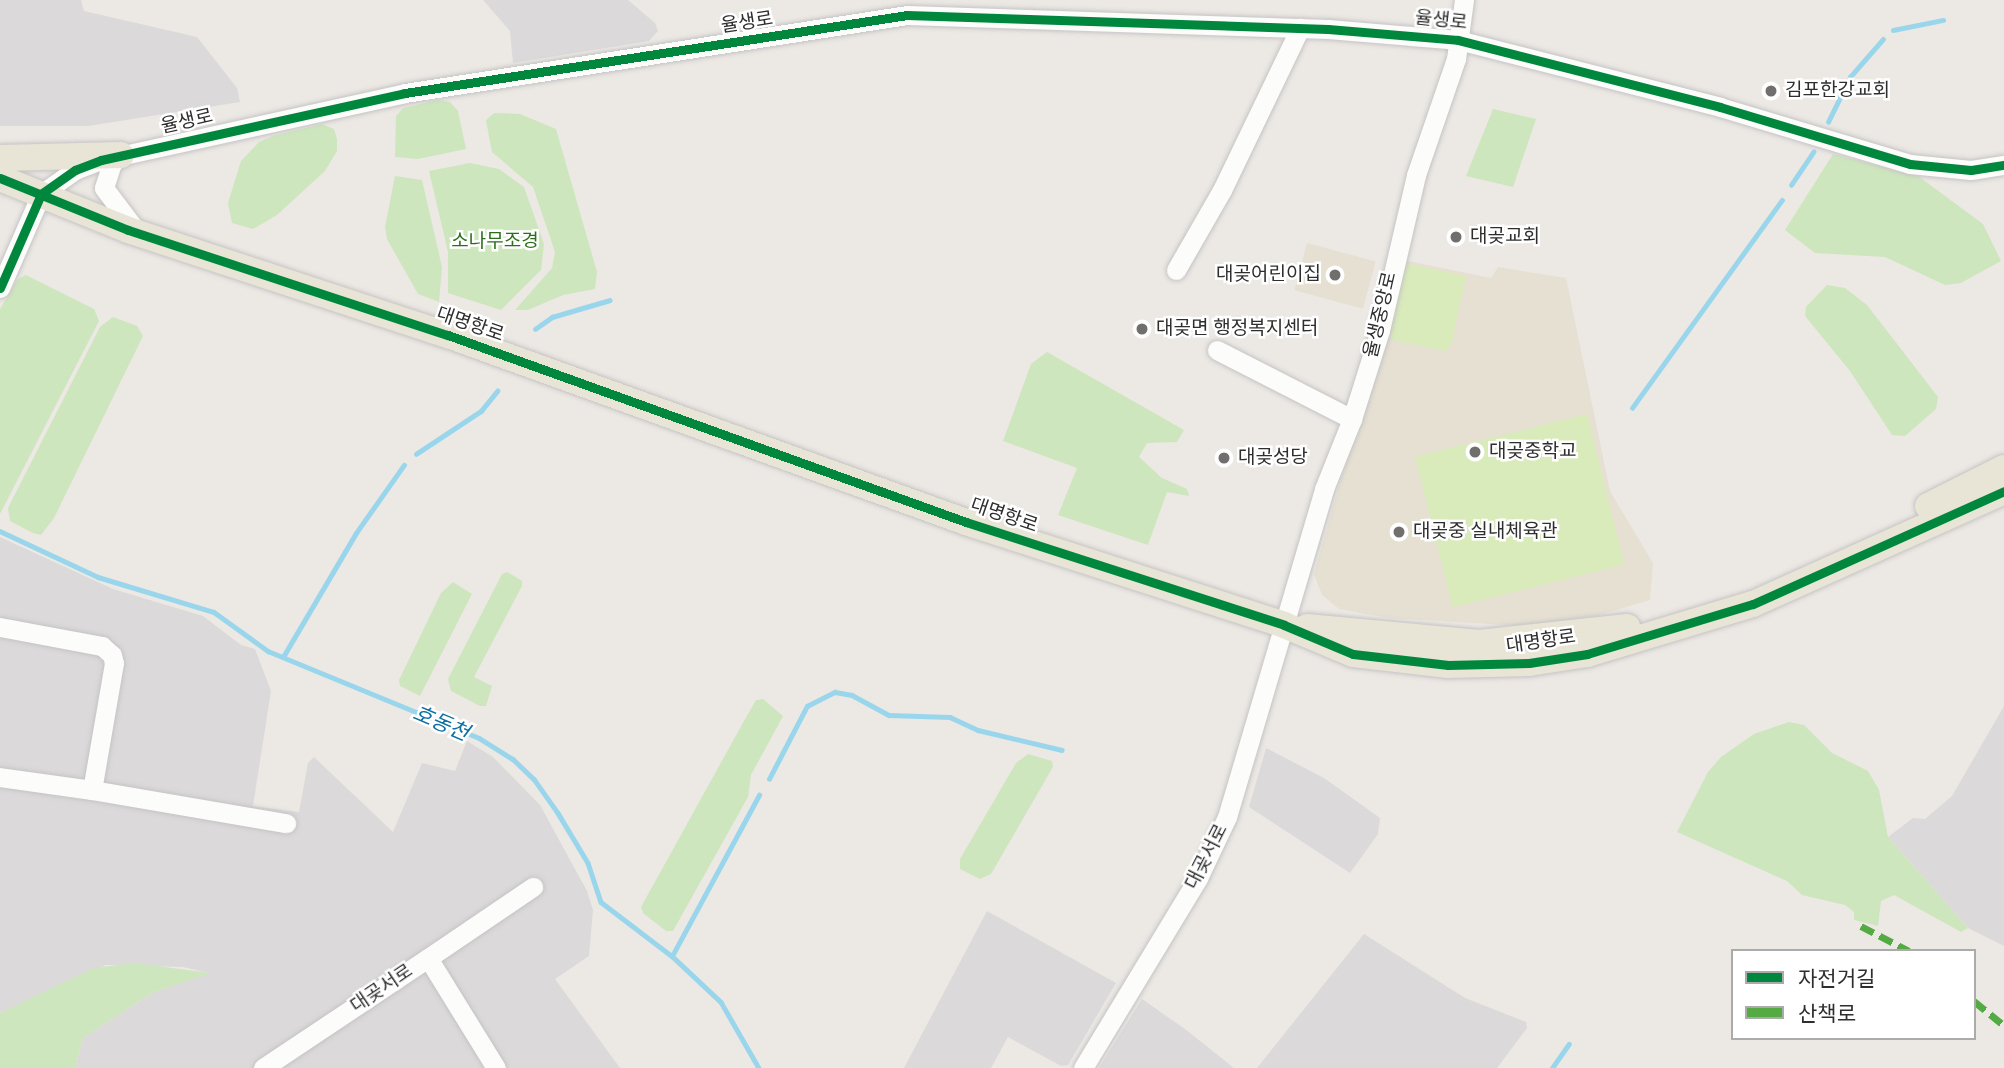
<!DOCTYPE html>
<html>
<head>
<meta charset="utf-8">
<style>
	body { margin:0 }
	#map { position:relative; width:2004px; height:1068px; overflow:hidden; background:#ece8e4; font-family:"Nunito Sans","Noto Sans KR",sans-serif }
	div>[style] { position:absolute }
	.industrial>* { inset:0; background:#dcd9db }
	.education>* { inset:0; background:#e6e0d3; transform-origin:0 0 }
	.green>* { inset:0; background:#cee6be }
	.pitch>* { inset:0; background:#d9eabb; transform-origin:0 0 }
	.stream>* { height:4.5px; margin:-2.25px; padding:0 2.25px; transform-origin:2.25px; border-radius:2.25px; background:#99d6ec }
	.roads { filter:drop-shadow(0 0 2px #c5c4c5) drop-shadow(0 0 2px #c5c4c5) }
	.minor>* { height:19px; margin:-9.5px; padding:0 9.5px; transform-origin:9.5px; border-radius:9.5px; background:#fcfcfb }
	.major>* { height:26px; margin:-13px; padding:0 13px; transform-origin:13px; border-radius:13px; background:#e8e4d6 }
	.quiet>* { height:7px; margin-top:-3.5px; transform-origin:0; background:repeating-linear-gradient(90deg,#54ab44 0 14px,transparent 0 21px) }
	.cycleway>* { height:9px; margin:-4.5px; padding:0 4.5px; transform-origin:4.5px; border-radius:4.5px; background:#00873e }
	.dots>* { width:19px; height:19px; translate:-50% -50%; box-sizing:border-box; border:4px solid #fff; border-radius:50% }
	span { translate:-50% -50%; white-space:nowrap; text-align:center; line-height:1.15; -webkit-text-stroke:5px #fff; paint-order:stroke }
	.street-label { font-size:19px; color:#2e2e2e }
	.poi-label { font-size:19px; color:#2e2e2e }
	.left { translate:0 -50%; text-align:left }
	.right { translate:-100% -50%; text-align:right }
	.park-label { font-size:19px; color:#2c6e1b }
	.water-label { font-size:21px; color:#0d6fa3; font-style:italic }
	.legend { position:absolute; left:1731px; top:949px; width:245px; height:91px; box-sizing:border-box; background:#fff; border:2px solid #ababab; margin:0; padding:9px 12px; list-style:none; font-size:21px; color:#2e2e2e }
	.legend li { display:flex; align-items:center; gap:14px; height:35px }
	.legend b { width:35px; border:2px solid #ababab }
</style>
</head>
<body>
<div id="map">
	<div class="industrial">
		<i style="clip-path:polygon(0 0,81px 0,84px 11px,197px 37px,237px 88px,240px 102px,88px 126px,0 126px)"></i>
		<i style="clip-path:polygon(483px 0,628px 0,655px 23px,658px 31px,649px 41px,513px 63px,510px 31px)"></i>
		<i style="clip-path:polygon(0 537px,113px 589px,203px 616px,241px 645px,255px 649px,271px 691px,253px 806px,299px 812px,308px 763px,314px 757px,393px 832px,422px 763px,455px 771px,467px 741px,493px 757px,540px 805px,587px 891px,593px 910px,589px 956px,555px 979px,620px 1068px,75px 1068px,83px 1038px,152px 993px,208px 973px,183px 967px,106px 965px,0 1013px)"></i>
		<i style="clip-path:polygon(2004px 706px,2004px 946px,1968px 928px,1888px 837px,1913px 818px,1925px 819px,1952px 796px)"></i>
		<i style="clip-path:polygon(1266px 748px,1324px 778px,1380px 818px,1378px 834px,1350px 873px,1249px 807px)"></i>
		<i style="clip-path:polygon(987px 911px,1116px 983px,1068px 1065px,1061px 1066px,1008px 1037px,991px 1068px,904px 1068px)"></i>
		<i style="clip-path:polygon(1364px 934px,1465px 998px,1526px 1022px,1527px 1028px,1497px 1068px,1257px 1068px)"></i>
		<i style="clip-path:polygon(1142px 999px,1185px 1029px,1234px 1068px,1099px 1068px)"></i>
	</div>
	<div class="education">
		<i style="left:1307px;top:243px;width:71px;height:49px;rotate:15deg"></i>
		<i style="clip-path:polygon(1403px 260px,1491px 278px,1498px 267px,1566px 278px,1610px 491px,1653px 563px,1650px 600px,1596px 616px,1524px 626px,1388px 618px,1339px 609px,1322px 595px,1314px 574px)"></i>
	</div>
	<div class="green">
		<i style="clip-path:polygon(438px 100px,450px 102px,458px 111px,466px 149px,418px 159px,395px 157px,396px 116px,403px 108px)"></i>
		<i style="clip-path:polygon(1493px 109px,1536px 119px,1513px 187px,1466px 176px)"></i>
		<i style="clip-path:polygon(494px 113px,520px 114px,556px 129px,597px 272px,595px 289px,563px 295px,528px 310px,515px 310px,552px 268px,555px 252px,533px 187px,492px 152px,486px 120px)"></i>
		<i style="clip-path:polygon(322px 124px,334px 129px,337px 139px,337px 151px,325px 171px,277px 215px,253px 229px,232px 223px,228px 203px,241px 161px,259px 142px,273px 136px)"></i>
		<i style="clip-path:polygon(1833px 154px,1918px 176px,1983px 224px,2001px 261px,1961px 283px,1945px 285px,1885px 257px,1815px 253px,1785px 230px)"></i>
		<i style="clip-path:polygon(470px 163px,499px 169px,524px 187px,544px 244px,541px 270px,501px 310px,448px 293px,448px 252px,429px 171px)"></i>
		<i style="clip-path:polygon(395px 176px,422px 180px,442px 267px,439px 302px,418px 294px,387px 239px,385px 227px)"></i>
		<i style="clip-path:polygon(26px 275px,94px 309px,99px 321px,0 514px,0 309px,18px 279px)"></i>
		<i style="clip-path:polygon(1827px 285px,1845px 288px,1867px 305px,1938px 397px,1936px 409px,1905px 436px,1892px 435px,1850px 371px,1805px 316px,1806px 307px)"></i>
		<i style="clip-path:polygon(113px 317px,137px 326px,143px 336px,54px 518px,41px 535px,33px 533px,10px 521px,8px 508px,100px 327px)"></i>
		<i style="clip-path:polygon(1047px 352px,1184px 430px,1177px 442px,1147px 443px,1139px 457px,1162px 478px,1187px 489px,1189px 496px,1167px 492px,1148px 545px,1058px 515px,1077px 468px,1003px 441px,1031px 364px)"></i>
		<i style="clip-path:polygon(507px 572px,522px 581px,522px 586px,474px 677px,492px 686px,486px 706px,480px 706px,451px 691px,448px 679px,502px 574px)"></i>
		<i style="clip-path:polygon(453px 582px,472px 594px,420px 696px,400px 686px,399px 680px,441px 593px)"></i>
		<i style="clip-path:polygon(763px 699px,783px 716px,751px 775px,748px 797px,673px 931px,666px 931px,643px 913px,641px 907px,744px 721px,756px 700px)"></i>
		<i style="clip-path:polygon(1789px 722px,1804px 725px,1832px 753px,1868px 771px,1879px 790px,1888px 837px,1968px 928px,1961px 932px,1894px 895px,1881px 901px,1878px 926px,1854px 920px,1854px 912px,1845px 905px,1802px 895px,1787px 881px,1677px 832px,1708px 772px,1721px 757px,1754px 734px)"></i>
		<i style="clip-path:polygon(1028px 754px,1052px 761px,1053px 767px,991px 874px,980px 879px,960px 869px,960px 859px,1016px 763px)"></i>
		<i style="clip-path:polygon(135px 963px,210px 973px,152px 993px,83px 1038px,75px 1068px,0 1068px,0 1013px,94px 968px)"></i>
	</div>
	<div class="pitch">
		<i style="clip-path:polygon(1404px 263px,1466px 276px,1451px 346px,1445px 351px,1392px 340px,1389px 333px)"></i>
		<i style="left:1587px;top:414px;width:155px;height:177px;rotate:76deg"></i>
	</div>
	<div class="stream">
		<i style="left:1893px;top:30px;width:51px;rotate:-11.3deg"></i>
		<i style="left:1828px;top:122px;width:50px;rotate:-63.9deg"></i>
		<i style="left:1850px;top:77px;width:50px;rotate:-49deg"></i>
		<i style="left:1791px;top:185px;width:40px;rotate:-56deg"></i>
		<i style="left:535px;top:329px;width:21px;rotate:-35deg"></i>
		<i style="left:552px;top:317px;width:60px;rotate:-16.3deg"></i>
		<i style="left:1632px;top:408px;width:256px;rotate:-54.2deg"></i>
		<i style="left:416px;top:454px;width:78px;rotate:-33.5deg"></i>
		<i style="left:481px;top:411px;width:26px;rotate:-51deg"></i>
		<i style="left:0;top:531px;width:108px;rotate:25.1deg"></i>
		<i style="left:98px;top:577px;width:121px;rotate:16.8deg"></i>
		<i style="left:214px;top:612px;width:67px;rotate:35.8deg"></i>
		<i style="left:268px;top:651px;width:228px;rotate:22.4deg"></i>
		<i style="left:479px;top:738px;width:40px;rotate:32deg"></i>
		<i style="left:513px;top:759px;width:29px;rotate:44deg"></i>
		<i style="left:534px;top:779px;width:42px;rotate:54.8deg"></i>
		<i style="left:558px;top:813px;width:58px;rotate:59deg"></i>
		<i style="left:588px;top:863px;width:41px;rotate:71.6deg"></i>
		<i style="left:601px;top:902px;width:89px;rotate:37.3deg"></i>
		<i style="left:672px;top:956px;width:67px;rotate:43.2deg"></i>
		<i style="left:721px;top:1002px;width:76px;rotate:60.1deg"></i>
		<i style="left:283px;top:657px;width:144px;rotate:-59.5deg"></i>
		<i style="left:356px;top:533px;width:83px;rotate:-54.8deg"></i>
		<i style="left:769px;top:779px;width:82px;rotate:-62.5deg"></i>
		<i style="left:807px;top:706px;width:31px;rotate:-27deg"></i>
		<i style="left:835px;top:692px;width:17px;rotate:10deg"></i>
		<i style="left:852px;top:695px;width:42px;rotate:28.4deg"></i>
		<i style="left:889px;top:715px;width:61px;rotate:1.9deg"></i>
		<i style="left:950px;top:717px;width:31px;rotate:25deg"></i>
		<i style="left:978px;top:730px;width:86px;rotate:13.4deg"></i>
		<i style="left:672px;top:956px;width:183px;rotate:-61.6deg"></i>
		<i style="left:1552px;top:1068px;width:29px;rotate:-55deg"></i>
	</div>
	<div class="roads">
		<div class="minor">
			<i style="left:121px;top:155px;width:12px;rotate:138deg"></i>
			<i style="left:112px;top:163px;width:26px;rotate:108deg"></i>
			<i style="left:104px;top:188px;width:56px;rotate:52.9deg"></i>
			<i style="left:1176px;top:270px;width:92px;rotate:-60.1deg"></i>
			<i style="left:1222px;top:190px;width:180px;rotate:-64.3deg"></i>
			<i style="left:0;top:288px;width:103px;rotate:-66.4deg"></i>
			<i style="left:41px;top:194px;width:42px;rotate:-35.2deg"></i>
			<i style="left:75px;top:170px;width:28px;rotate:-21deg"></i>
			<i style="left:101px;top:160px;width:311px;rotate:-12.4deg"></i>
			<i style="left:405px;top:93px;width:508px;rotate:-8.83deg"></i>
			<i style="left:907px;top:15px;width:421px;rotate:1.9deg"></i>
			<i style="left:1328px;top:29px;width:130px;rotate:4.8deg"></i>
			<i style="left:1458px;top:40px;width:270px;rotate:14.3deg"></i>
			<i style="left:1720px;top:107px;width:198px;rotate:16.7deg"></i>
			<i style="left:1910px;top:164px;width:61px;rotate:5.6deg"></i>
			<i style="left:1971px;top:170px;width:33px;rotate:-9deg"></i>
			<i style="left:1217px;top:350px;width:152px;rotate:27.1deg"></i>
			<i style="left:0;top:627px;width:104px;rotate:10.6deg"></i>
			<i style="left:102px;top:646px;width:13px;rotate:42deg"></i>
			<i style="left:112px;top:655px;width:8px;rotate:76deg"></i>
			<i style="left:114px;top:663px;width:129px;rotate:99.8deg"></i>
			<i style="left:92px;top:790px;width:93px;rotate:-172deg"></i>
			<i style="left:92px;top:790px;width:197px;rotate:9.7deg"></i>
			<i style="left:428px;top:958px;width:127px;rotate:-34.1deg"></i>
			<i style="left:263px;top:1068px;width:198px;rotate:-33.7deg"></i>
			<i style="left:428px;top:958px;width:129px;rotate:58.3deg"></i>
			<i style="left:1083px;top:1068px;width:222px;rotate:-58.8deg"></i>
			<i style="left:1198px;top:878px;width:68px;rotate:-64.6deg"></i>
			<i style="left:1227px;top:817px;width:342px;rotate:-73.5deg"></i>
			<i style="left:1324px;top:489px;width:75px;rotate:-68.2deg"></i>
			<i style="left:1352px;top:419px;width:93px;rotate:-72.5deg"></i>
			<i style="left:1380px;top:330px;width:159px;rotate:-76.9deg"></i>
			<i style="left:1416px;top:175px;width:123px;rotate:-71deg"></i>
			<i style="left:1456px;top:59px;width:60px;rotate:-82.3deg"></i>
		</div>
		<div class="major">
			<i style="left:0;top:158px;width:121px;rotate:-1.4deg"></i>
			<i style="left:0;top:178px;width:138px;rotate:22.1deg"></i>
			<i style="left:128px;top:230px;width:337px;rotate:18.2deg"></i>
			<i style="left:448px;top:335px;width:551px;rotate:19.85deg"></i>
			<i style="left:966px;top:522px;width:334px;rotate:17.9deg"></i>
			<i style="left:1284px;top:625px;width:75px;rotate:22.8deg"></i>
			<i style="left:1353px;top:654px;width:96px;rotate:6.6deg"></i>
			<i style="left:1448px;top:665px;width:81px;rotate:-1.4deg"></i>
			<i style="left:1529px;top:663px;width:59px;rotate:-8.8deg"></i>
			<i style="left:1587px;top:654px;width:173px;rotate:-16.8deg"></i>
			<i style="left:1753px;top:604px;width:275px;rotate:-24.2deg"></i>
			<i style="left:1928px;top:506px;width:85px;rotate:-26.6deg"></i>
			<i style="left:1307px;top:627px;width:173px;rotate:5.3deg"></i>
			<i style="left:1479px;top:643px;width:149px;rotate:-6.2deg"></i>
		</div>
	</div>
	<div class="quiet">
		<i style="left:1861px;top:926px;width:54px;rotate:27.5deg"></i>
		<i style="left:1974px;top:1001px;width:38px;rotate:39deg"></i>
	</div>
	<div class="cycleway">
		<i style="left:0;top:178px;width:138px;rotate:22.1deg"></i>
		<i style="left:128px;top:230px;width:337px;rotate:18.2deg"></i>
		<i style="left:448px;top:335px;width:551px;rotate:19.85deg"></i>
		<i style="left:966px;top:522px;width:334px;rotate:17.9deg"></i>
		<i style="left:1284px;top:625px;width:75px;rotate:22.8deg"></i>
		<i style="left:1353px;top:654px;width:96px;rotate:6.6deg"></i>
		<i style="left:1448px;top:665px;width:81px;rotate:-1.4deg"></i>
		<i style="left:1529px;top:663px;width:59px;rotate:-8.8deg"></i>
		<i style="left:1587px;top:654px;width:173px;rotate:-16.8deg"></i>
		<i style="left:1753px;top:604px;width:275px;rotate:-24.2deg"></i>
		<i style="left:41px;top:194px;width:42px;rotate:-35.2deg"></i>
		<i style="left:75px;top:170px;width:28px;rotate:-21deg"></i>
		<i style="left:101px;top:160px;width:311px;rotate:-12.4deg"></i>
		<i style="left:405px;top:93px;width:508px;rotate:-8.83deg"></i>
		<i style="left:907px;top:15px;width:421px;rotate:1.9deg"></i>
		<i style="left:1328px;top:29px;width:130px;rotate:4.8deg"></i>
		<i style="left:1458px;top:40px;width:270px;rotate:14.3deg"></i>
		<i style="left:1720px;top:107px;width:198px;rotate:16.7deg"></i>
		<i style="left:1910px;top:164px;width:61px;rotate:5.6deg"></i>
		<i style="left:1971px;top:170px;width:33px;rotate:-9deg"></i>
		<i style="left:0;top:288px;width:103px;rotate:-66.4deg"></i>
	</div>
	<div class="dots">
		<i style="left:1771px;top:91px;background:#706f6e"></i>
		<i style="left:1456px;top:237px;background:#706f6e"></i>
		<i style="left:1335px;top:275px;background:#706f6e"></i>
		<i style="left:1142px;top:329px;background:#706f6e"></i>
		<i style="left:1475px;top:452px;background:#706f6e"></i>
		<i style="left:1224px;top:458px;background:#706f6e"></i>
		<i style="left:1399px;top:532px;background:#706f6e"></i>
	</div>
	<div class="street-label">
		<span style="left:1441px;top:21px;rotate:6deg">율생로</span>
		<span style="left:747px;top:23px;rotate:-9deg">율생로</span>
		<span style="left:187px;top:122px;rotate:-13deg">율생로</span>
		<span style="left:1381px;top:315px;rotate:-77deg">율생중앙로</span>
		<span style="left:470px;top:325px;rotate:19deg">대명항로</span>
		<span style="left:1004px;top:516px;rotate:19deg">대명항로</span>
		<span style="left:1541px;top:642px;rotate:-8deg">대명항로</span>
		<span style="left:1207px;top:857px;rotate:-63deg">대곶서로</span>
		<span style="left:382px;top:989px;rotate:-34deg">대곶서로</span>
	</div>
	<div class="poi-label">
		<span class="left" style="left:1785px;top:91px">김포한강교회</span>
		<span class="left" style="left:1470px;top:237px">대곶교회</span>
		<span class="right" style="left:1321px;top:275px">대곶어린이집</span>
		<span class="left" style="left:1156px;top:329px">대곶면 행정복지센터</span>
		<span class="left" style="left:1489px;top:452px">대곶중학교</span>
		<span class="left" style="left:1238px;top:458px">대곶성당</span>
		<span class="left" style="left:1413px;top:532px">대곶중 실내체육관</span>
	</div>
	<div class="park-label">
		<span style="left:495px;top:242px">소나무조경</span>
	</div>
	<div class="water-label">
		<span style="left:441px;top:723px;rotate:23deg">호동천</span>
	</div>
	<ul class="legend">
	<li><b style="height:9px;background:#00873e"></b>자전거길</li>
	<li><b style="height:9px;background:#54ab44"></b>산책로</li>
	</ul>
</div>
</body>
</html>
